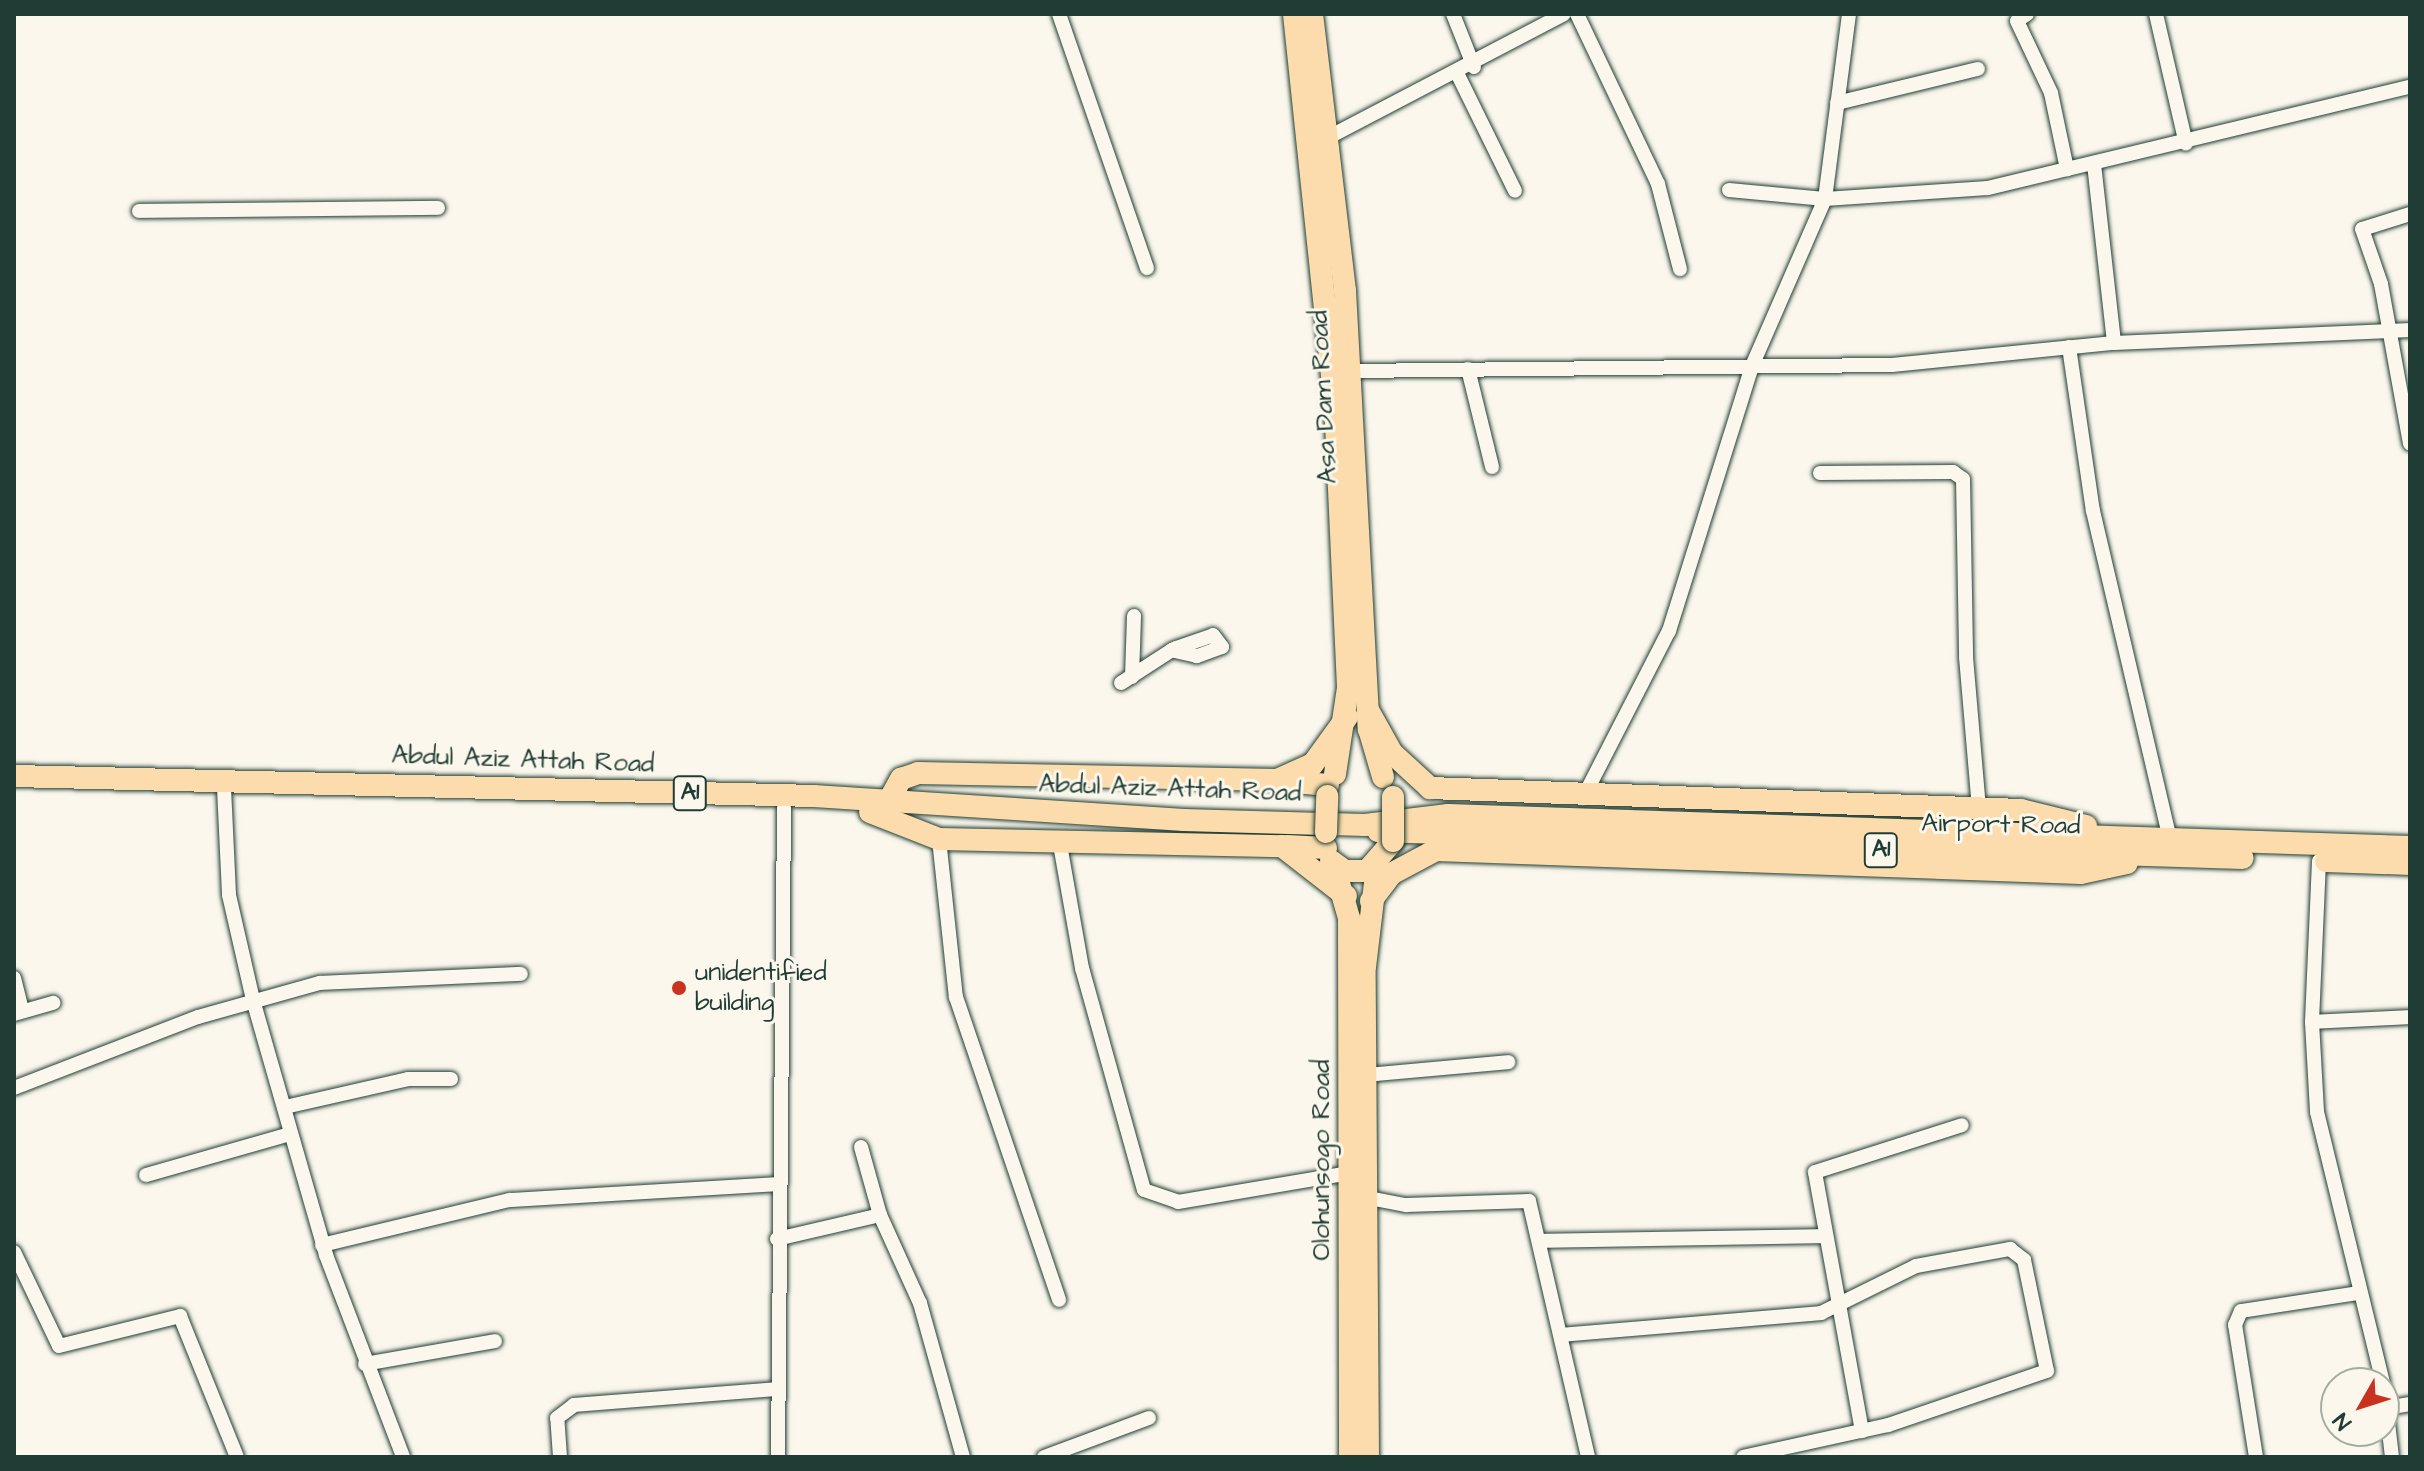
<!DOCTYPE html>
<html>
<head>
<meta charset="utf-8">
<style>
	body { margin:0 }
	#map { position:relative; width:2424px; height:1471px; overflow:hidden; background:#fbf7ec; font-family:"Architects Daughter",sans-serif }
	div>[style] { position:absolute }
	.roads { filter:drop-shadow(0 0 2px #1f3d34) drop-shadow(0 0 2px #1f3d34) }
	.minor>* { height:14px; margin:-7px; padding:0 7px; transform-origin:7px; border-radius:7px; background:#fbf7ec }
	.primary>* { height:22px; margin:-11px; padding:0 11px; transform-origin:11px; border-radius:11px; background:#fcdcac }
	.trunk>* { height:22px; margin:-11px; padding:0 11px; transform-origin:11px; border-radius:11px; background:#fcdcac }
	.bridges { filter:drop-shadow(0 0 2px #1f3d34) drop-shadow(0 0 2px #1f3d34) }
	.primary-bridge>* { height:22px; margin:-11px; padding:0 11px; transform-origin:11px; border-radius:11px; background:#fcdcac }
	.dots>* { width:22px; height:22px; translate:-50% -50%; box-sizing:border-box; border:4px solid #fbf7ec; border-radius:50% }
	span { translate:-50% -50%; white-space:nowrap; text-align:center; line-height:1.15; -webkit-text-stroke:6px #fbf7ec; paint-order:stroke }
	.shield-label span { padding:2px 6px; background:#fbf7ec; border:2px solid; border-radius:6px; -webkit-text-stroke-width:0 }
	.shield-label { font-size:24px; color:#1f3d34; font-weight:700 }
	.street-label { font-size:26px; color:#1f3d34 }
	.poi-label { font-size:26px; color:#1f3d34 }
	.left { translate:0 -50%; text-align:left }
	.frame { position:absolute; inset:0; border:16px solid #1f3d34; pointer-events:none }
	.north { position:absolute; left:2320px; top:1367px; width:80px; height:80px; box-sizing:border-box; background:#fbf7ec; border:2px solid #a3ada2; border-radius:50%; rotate:231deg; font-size:22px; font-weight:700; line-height:32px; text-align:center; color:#1f3d34 }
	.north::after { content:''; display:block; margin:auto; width:28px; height:36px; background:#c8321e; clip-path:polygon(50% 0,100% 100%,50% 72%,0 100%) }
</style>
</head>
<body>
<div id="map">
	<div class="roads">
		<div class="minor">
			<i style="left:1059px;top:14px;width:269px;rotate:70.9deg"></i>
			<i style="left:1453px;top:14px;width:57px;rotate:68.4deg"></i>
			<i style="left:1577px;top:14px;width:188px;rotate:64.5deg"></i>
			<i style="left:1658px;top:184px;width:88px;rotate:75.5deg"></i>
			<i style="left:2027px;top:14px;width:12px;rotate:145deg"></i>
			<i style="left:2017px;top:21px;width:80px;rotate:64.7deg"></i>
			<i style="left:2051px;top:93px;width:78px;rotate:78.1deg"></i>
			<i style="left:2156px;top:14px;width:133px;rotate:77deg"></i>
			<i style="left:1458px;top:75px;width:129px;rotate:63.8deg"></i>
			<i style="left:1837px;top:103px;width:145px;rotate:-13.6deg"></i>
			<i style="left:1327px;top:138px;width:267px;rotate:-27.6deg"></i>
			<i style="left:2094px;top:164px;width:180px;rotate:83.6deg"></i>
			<i style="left:1729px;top:190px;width:96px;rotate:5.4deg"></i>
			<i style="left:1825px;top:199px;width:163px;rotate:-3.9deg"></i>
			<i style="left:1988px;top:188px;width:434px;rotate:-13.5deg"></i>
			<i style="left:139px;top:211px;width:299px;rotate:-0.6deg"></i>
			<i style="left:2410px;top:214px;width:50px;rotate:162.6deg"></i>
			<i style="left:2362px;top:229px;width:58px;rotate:70.9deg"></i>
			<i style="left:2381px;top:284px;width:162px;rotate:79.7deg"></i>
			<i style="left:2069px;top:347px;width:166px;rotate:81.7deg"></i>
			<i style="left:2093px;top:511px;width:338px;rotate:76.8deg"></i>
			<i style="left:1468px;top:369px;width:101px;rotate:76.2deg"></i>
			<i style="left:1351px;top:371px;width:541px;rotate:-0.64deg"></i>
			<i style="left:1892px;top:365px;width:223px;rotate:-5.7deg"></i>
			<i style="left:2114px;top:343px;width:296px;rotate:-2.5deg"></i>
			<i style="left:1820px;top:473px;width:133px;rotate:-0.4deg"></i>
			<i style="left:1953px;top:472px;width:12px;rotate:35deg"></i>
			<i style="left:1963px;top:479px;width:178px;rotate:89deg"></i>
			<i style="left:1966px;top:657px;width:153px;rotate:85.1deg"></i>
			<i style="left:1132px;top:677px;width:61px;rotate:-88.1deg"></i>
			<i style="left:1121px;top:683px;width:61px;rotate:-32.9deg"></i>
			<i style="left:1172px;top:650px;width:4px;rotate:-27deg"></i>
			<i style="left:1176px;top:648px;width:39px;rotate:-19deg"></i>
			<i style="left:1213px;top:635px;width:15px;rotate:53deg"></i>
			<i style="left:1222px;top:647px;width:27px;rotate:160deg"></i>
			<i style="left:1197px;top:656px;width:26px;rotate:-167deg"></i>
			<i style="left:224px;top:788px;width:107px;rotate:87.3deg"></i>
			<i style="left:229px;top:895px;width:108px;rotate:77.1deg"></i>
			<i style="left:253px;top:1000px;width:265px;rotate:74deg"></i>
			<i style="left:326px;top:1255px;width:216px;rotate:69.1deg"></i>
			<i style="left:1583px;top:798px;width:188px;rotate:-62.8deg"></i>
			<i style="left:1669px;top:631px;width:278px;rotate:-72.6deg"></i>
			<i style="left:1752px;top:366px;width:182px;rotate:-66.4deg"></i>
			<i style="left:1825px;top:199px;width:187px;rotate:-82.6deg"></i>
			<i style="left:939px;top:839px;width:159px;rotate:83.9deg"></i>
			<i style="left:956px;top:997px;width:320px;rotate:71.2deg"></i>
			<i style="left:1059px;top:839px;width:131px;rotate:79.9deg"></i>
			<i style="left:1082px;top:968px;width:230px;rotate:74.4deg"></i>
			<i style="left:1144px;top:1190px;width:36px;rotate:19deg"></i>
			<i style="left:1178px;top:1202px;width:174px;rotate:-9.6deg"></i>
			<i style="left:2319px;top:861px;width:161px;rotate:92.5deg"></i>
			<i style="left:2312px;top:1022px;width:90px;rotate:86.8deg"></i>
			<i style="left:2317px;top:1112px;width:279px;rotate:76.3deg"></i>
			<i style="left:14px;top:978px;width:34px;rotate:76deg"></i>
			<i style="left:14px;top:1014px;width:41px;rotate:-15.8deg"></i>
			<i style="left:2312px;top:1022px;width:98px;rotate:-2.9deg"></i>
			<i style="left:1366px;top:1075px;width:143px;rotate:-5.2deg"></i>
			<i style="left:14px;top:1088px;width:197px;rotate:-21.1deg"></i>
			<i style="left:198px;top:1017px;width:127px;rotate:-15.6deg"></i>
			<i style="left:320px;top:983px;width:201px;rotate:-2.6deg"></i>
			<i style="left:285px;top:1107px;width:126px;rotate:-12.8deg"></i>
			<i style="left:408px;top:1079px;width:43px"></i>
			<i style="left:861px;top:1147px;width:71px;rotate:74.4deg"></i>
			<i style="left:880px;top:1215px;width:97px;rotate:65.6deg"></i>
			<i style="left:920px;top:1303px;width:160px;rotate:74.4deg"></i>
			<i style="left:146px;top:1175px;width:150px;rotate:-15.9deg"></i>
			<i style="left:1369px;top:1198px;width:38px;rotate:11deg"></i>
			<i style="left:1406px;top:1205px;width:123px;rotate:-1.9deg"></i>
			<i style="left:1529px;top:1201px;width:263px;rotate:77deg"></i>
			<i style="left:777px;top:1239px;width:106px;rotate:-13.1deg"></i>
			<i style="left:1539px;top:1241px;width:285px;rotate:-1deg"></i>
			<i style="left:322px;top:1245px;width:193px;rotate:-13.5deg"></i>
			<i style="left:510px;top:1200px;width:267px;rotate:-3.4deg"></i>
			<i style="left:14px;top:1252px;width:104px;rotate:64.4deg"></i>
			<i style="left:59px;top:1346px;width:125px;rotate:-13.9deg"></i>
			<i style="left:180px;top:1316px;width:152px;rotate:68deg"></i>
			<i style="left:1561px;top:1335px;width:261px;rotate:-4.8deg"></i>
			<i style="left:1821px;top:1313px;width:106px;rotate:-26.3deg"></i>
			<i style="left:1916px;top:1266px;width:96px;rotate:-10.3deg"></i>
			<i style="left:2010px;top:1249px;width:18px;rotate:38deg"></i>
			<i style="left:2024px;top:1260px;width:113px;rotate:78.3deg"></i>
			<i style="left:2047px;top:1371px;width:168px;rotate:161.2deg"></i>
			<i style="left:1888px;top:1425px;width:148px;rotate:167.6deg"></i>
			<i style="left:365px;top:1364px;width:132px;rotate:-10deg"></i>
			<i style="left:2384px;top:1388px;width:69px;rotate:83.4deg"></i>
			<i style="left:2387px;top:1408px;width:23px;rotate:-10deg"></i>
			<i style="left:1862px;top:1431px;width:263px;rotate:-100.3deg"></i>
			<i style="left:1815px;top:1172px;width:154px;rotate:-17.7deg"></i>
			<i style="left:560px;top:1457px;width:39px;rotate:-94deg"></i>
			<i style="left:557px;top:1418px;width:21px;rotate:-37deg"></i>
			<i style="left:574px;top:1405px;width:205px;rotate:-4.5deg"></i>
			<i style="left:778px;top:1457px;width:649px;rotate:-89.47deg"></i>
			<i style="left:1044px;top:1457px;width:112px;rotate:-20.4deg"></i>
			<i style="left:2256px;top:1457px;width:134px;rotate:-99deg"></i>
			<i style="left:2235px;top:1325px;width:15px;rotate:-67deg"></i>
			<i style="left:2241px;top:1311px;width:119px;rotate:-8.7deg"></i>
		</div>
		<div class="primary">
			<i style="left:1294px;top:14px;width:389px;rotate:84deg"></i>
			<i style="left:1335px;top:401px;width:287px;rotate:87.4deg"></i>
			<i style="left:1348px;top:688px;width:87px;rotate:98.6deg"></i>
			<i style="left:1312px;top:14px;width:279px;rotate:83.2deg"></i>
			<i style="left:1345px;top:291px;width:439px;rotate:86.9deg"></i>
			<i style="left:1369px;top:729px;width:50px;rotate:73.7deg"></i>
			<i style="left:1331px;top:861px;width:17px;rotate:36deg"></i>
			<i style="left:1345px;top:871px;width:22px"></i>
			<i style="left:1367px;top:871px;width:40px;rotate:-49deg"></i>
			<i style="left:1334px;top:866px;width:54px;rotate:73.9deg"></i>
			<i style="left:1349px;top:918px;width:539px;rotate:89.89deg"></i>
			<i style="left:1368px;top:1457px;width:490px;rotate:-90.4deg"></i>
			<i style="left:1365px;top:967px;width:102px;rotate:-83.2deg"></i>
		</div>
		<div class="trunk">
			<i style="left:1368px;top:710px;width:49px;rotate:60.8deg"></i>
			<i style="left:1392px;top:753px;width:52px;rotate:42.6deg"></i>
			<i style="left:1430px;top:788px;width:591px;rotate:2.13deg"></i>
			<i style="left:2021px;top:810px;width:67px;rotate:13.8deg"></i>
			<i style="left:14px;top:776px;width:800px;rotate:1.43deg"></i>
			<i style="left:814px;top:796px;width:371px;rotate:3.7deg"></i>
			<i style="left:1184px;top:820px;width:181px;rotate:1.6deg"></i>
			<i style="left:1365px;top:825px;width:84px;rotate:-6.9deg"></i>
			<i style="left:1448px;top:815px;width:963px;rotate:1.91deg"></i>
			<i style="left:1281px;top:781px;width:47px;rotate:4.9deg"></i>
			<i style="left:887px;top:804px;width:29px;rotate:-61deg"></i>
			<i style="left:901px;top:779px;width:18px;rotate:-19deg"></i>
			<i style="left:918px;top:773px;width:359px;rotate:1.1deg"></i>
			<i style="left:1277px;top:780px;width:39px;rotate:-24deg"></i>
			<i style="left:1313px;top:764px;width:58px;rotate:-54.1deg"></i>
			<i style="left:870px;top:812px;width:74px;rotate:21.4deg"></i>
			<i style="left:939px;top:839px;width:343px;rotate:1.2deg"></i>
			<i style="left:1282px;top:846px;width:81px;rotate:38deg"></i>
			<i style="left:1378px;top:831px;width:865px;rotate:1.79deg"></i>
			<i style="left:1287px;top:846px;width:39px;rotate:3deg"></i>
			<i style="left:2326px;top:861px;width:84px;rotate:2deg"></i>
			<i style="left:1371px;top:901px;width:34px;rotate:-53deg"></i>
			<i style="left:1391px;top:874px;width:51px;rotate:-28.1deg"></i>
			<i style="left:1436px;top:850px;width:645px;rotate:2.04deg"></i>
			<i style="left:2081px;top:873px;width:47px;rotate:-12.3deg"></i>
		</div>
	</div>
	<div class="bridges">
		<div class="primary-bridge">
			<i style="left:1393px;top:797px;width:44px;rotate:90deg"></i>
			<i style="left:1326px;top:832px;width:36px;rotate:-88deg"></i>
		</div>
	</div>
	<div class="dots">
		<i style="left:679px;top:988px;background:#c8321e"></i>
	</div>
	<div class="shield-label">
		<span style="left:690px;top:793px">A1</span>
		<span style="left:1881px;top:850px">A1</span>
	</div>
	<div class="street-label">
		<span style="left:1324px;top:397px;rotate:-93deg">Asa Dam Road</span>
		<span style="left:523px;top:760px;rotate:2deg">Abdul Aziz Attah Road</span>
		<span style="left:1170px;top:789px;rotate:2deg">Abdul Aziz Attah Road</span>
		<span style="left:2001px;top:825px;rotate:1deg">Airport Road</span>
		<span style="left:1322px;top:1160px;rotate:-90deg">Olohunsogo Road</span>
	</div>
	<div class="poi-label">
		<span class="left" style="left:695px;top:988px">unidentified<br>building</span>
	</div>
	<div class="frame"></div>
	<div class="north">N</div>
</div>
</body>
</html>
